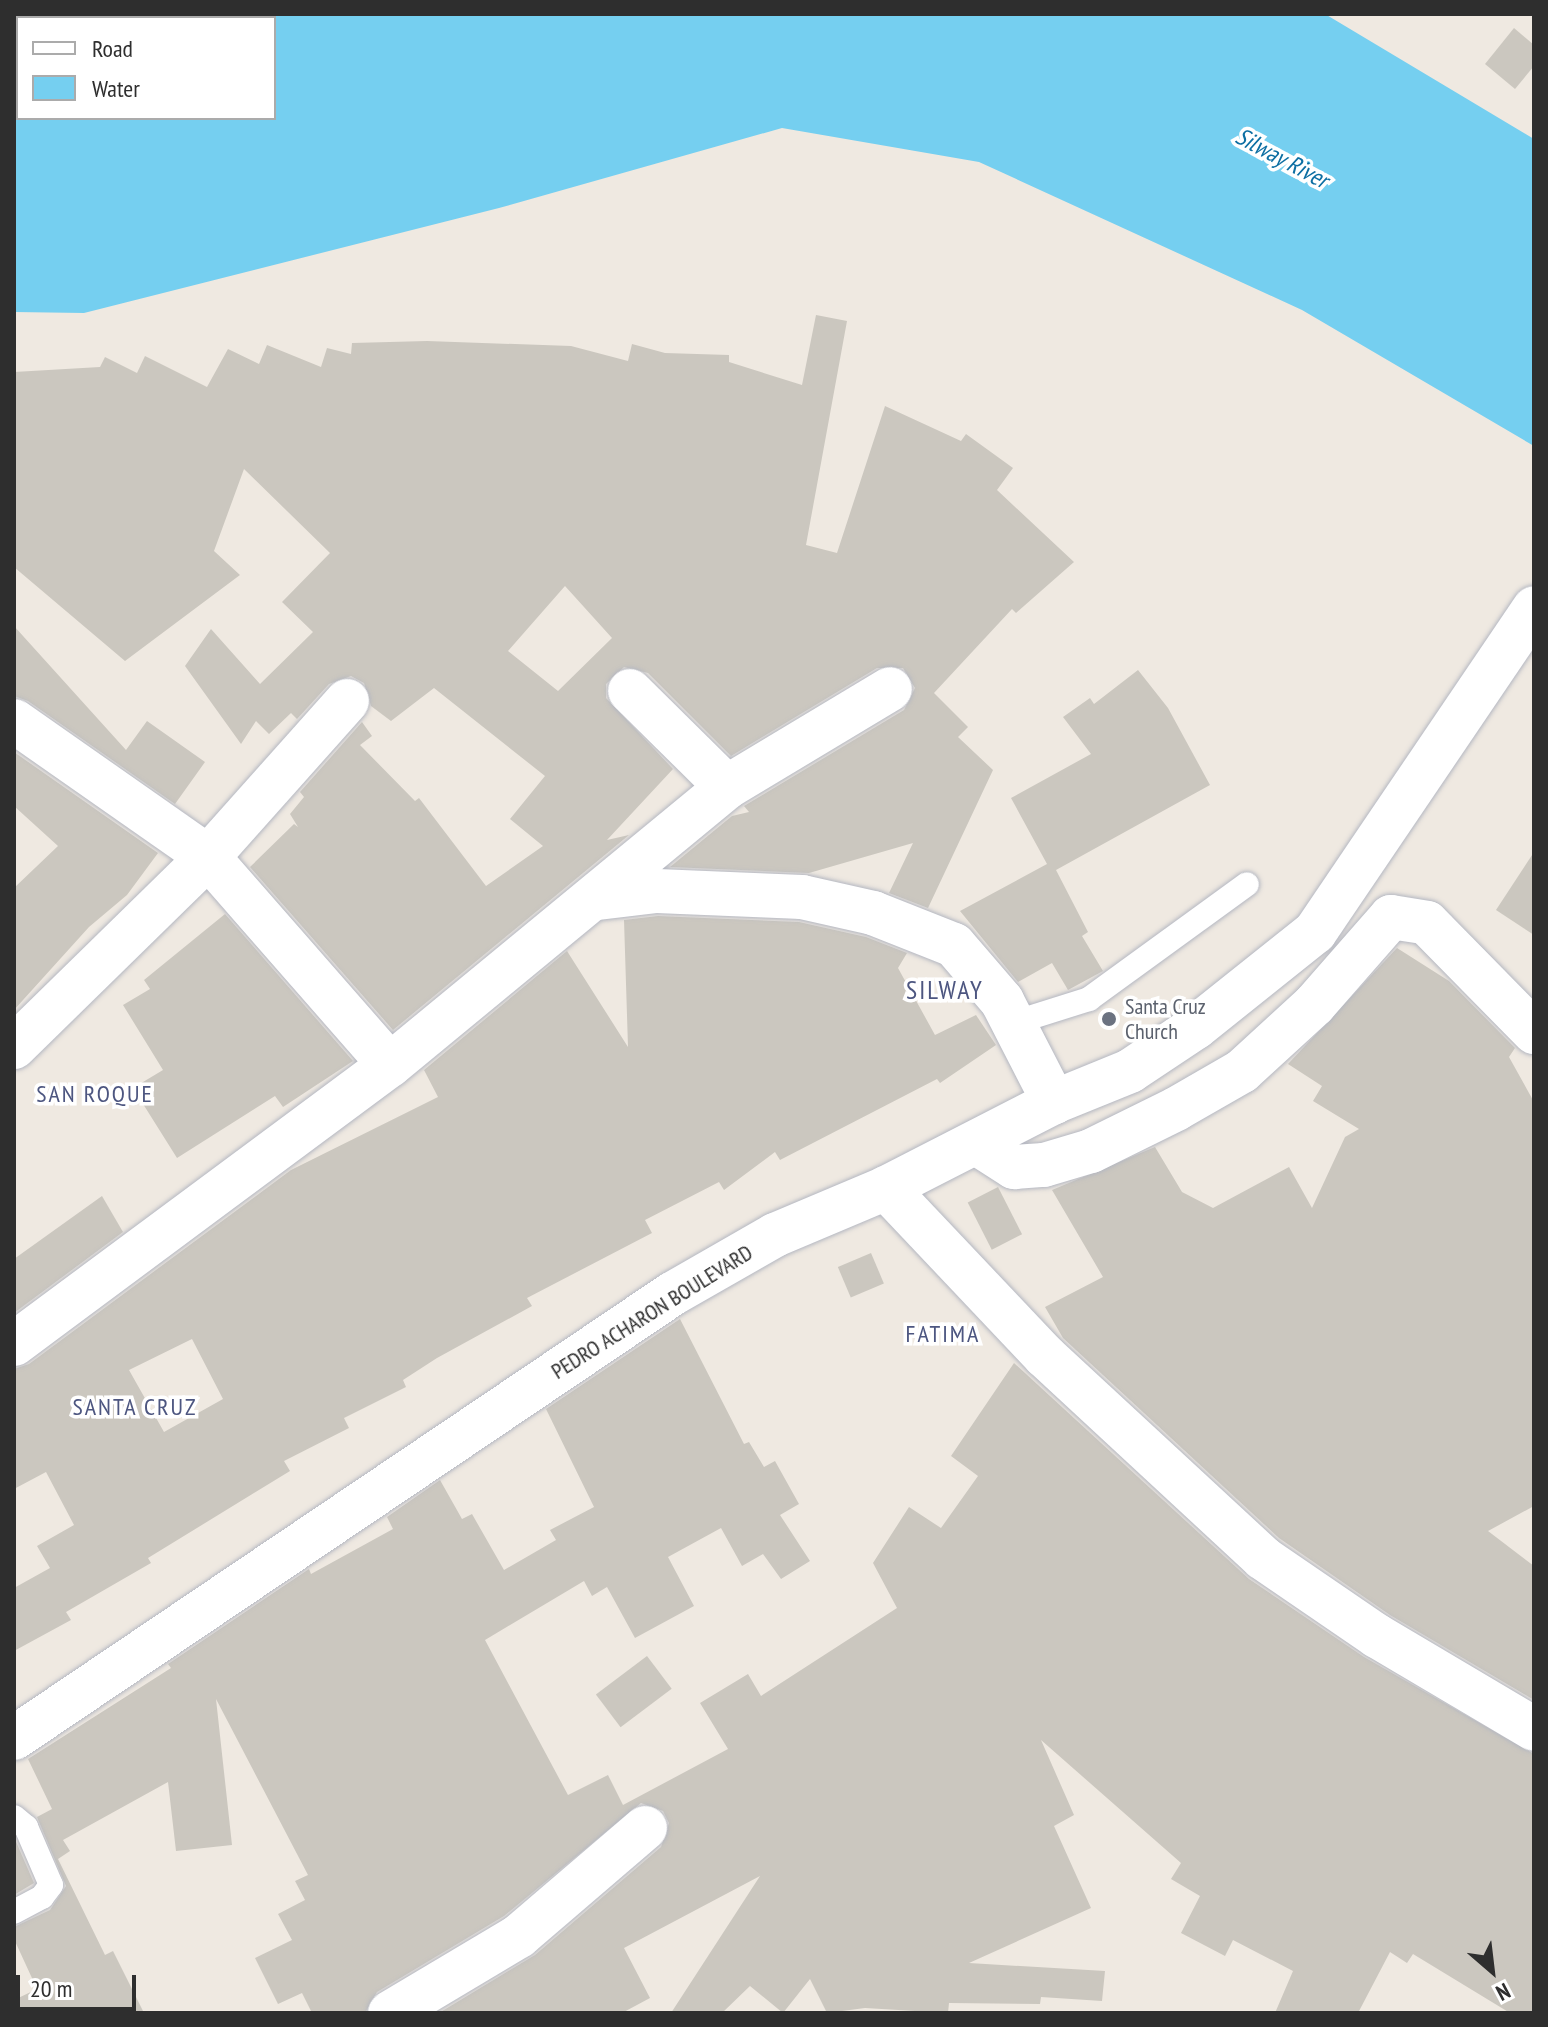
<!DOCTYPE html>
<html>
<head>
<meta charset="utf-8">
<style>
	body { margin:0 }
	#map { position:relative; width:1548px; height:2027px; overflow:hidden; background:#efe9e1; font-family:"PT Sans Narrow",sans-serif }
	div>[style] { position:absolute }
	.water>* { inset:0; background:#75cff0 }
	.building>* { inset:0; background:#cbc7bf; transform-origin:0 0 }
	.roads { filter:drop-shadow(0 0 2px #b4b7c1) drop-shadow(0 0 2px #b4b7c1) }
	.lane>* { height:24px; margin:-12px; padding:0 12px; transform-origin:12px; border-radius:12px; background:#fff }
	.street>* { height:44px; margin:-22px; padding:0 22px; transform-origin:22px; border-radius:22px; background:#fff }
	.secondary>* { height:44px; margin:-22px; padding:0 22px; transform-origin:22px; border-radius:22px; background:#fff }
	.dots>* { width:22px; height:22px; translate:-50% -50%; box-sizing:border-box; border:4px solid #fff; border-radius:50% }
	span { translate:-50% -50%; white-space:nowrap; text-align:center; line-height:1.15; -webkit-text-stroke:7px #fff; paint-order:stroke }
	.worship-label { font-size:22px; color:#5b616d }
	.left { translate:0 -50%; text-align:left }
	.street-label { font-size:22px; color:#2e2e2e }
	.water-label { font-size:24px; color:#0d6fa3; font-style:italic }
	.neighbourhood-label { font-size:24px; color:#4d5680; letter-spacing:2px }
	.quarter-label { font-size:26px; color:#4d5680; letter-spacing:2px }
	.frame { position:absolute; inset:0; border:16px solid #2e2e2e; pointer-events:none }
	.legend { position:absolute; left:16px; top:16px; width:260px; height:104px; box-sizing:border-box; background:#fff; border:2px solid #ababab; margin:0; padding:10px 14px; list-style:none; font-size:24px; color:#2e2e2e }
	.legend li { display:flex; align-items:center; gap:16px; height:40px }
	.legend b { width:40px; border:2px solid #ababab }
	.north { position:absolute; left:1452px; top:1931px; width:80px; height:80px; -webkit-text-stroke:6px #fff; paint-order:stroke; rotate:152deg; font-size:22px; font-weight:700; line-height:32px; text-align:center; color:#2e2e2e }
	.north::after { content:''; display:block; margin:auto; width:28px; height:36px; background:#2e2e2e; clip-path:polygon(50% 0,100% 100%,50% 72%,0 100%) }
	.scale { position:absolute; left:16px; top:1975px; width:120px; height:36px; box-sizing:border-box; border:4px solid #2e2e2e; border-top:0; padding-left:10px; font-size:24px; line-height:28px; white-space:nowrap; color:#2e2e2e; -webkit-text-stroke:6px #fff; paint-order:stroke }
</style>
</head>
<body>
<div id="map">
	<div class="water">
		<i style="clip-path:polygon(evenodd,14px 14px,1325px 14px,1534px 139px,1534px 446px,1302px 310px,979px 162px,782px 128px,499px 208px,84px 313px,14px 312px,14px 14px,18px 18px,274px 18px,274px 118px,18px 118px,18px 18px)"></i>
	</div>
	<div class="building">
		<i style="clip-path:polygon(1514px 28px,1534px 45px,1534px 66px,1515px 89px,1485px 64px)"></i>
		<i style="clip-path:polygon(evenodd,816px 315px,847px 321px,806px 545px,837px 553px,885px 406px,961px 441px,966px 434px,1013px 468px,997px 490px,1074px 562px,1016px 613px,1012px 609px,934px 693px,968px 727px,958px 737px,993px 770px,928px 908px,889px 893px,913px 843px,809px 873px,670px 867px,732px 816px,749px 812px,744px 806px,904px 710px,915px 688px,903px 668px,877px 668px,731px 756px,648px 673px,624px 667px,606px 684px,606px 698px,673px 769px,607px 840px,629px 835px,393px 1030px,250px 867px,294px 824px,298px 827px,290px 814px,304px 797px,300px 792px,362px 722px,372px 736px,360px 745px,415px 801px,419px 798px,486px 886px,543px 846px,510px 819px,545px 776px,434px 688px,391px 721px,371px 706px,364px 683px,351px 676px,329px 684px,297px 719px,291px 713px,269px 734px,256px 721px,241px 744px,185px 666px,211px 629px,260px 684px,313px 632px,282px 602px,330px 553px,244px 469px,214px 551px,240px 575px,125px 661px,14px 567px,14px 372px,100px 367px,105px 357px,137px 373px,145px 356px,207px 387px,228px 349px,259px 364px,267px 345px,321px 367px,327px 348px,351px 354px,352px 343px,427px 341px,571px 346px,628px 361px,632px 344px,665px 353px,729px 355px,729px 362px,802px 385px,816px 315px,565px 586px,612px 638px,558px 691px,508px 651px,565px 586px)"></i>
		<i style="clip-path:polygon(14px 626px,126px 750px,147px 721px,205px 762px,175px 804px,28px 701px,14px 696px)"></i>
		<i style="clip-path:polygon(1138px 670px,1168px 708px,1210px 785px,1056px 870px,1088px 932px,1082px 936px,1103px 971px,1068px 990px,1052px 963px,1018px 982px,960px 911px,1047px 864px,1011px 798px,1091px 754px,1063px 717px,1090px 698px,1094px 704px)"></i>
		<i style="clip-path:polygon(14px 752px,158px 853px,127px 895px,89px 927px,14px 1010px,14px 888px,58px 846px,14px 806px)"></i>
		<i style="clip-path:polygon(1534px 852px,1534px 935px,1496px 910px)"></i>
		<i style="clip-path:polygon(225px 914px,353px 1061px,283px 1107px,275px 1096px,177px 1158px,133px 1088px,163px 1070px,123px 1005px,150px 989px,144px 980px)"></i>
		<i style="clip-path:polygon(evenodd,658px 916px,799px 922px,866px 937px,907px 953px,898px 968px,935px 1035px,976px 1015px,996px 1045px,940px 1083px,937px 1079px,780px 1160px,775px 1152px,724px 1190px,719px 1182px,645px 1220px,652px 1233px,527px 1298px,532px 1306px,437px 1358px,403px 1380px,406px 1387px,344px 1418px,349px 1428px,284px 1461px,290px 1471px,148px 1558px,151px 1563px,66px 1612px,71px 1620px,14px 1651px,14px 1588px,50px 1568px,37px 1546px,74px 1525px,46px 1472px,14px 1489px,14px 1369px,29px 1364px,291px 1170px,438px 1097px,424px 1070px,567px 951px,628px 1047px,624px 920px,658px 916px,192px 1339px,223px 1399px,164px 1432px,129px 1370px,192px 1339px)"></i>
		<i style="clip-path:polygon(1397px 948px,1449px 981px,1515px 1048px,1509px 1057px,1534px 1102px,1534px 1506px,1488px 1531px,1534px 1566px,1534px 1700px,1390px 1615px,1279px 1538px,1063px 1338px,1045px 1307px,1103px 1277px,1052px 1190px,1155px 1147px,1182px 1192px,1213px 1208px,1289px 1167px,1312px 1208px,1345px 1137px,1359px 1129px,1313px 1101px,1322px 1086px,1288px 1064px)"></i>
		<i style="left:998px;top:1187px;width:53px;height:34px;rotate:63deg"></i>
		<i style="clip-path:polygon(102px 1196px,123px 1232px,14px 1313px,14px 1259px)"></i>
		<i style="left:871px;top:1253px;width:33px;height:36px;rotate:67deg"></i>
		<i style="clip-path:polygon(680px 1319px,744px 1444px,749px 1442px,764px 1467px,775px 1461px,799px 1504px,780px 1515px,810px 1561px,781px 1579px,763px 1554px,742px 1566px,721px 1528px,668px 1557px,694px 1606px,635px 1638px,607px 1587px,592px 1596px,584px 1581px,485px 1640px,568px 1795px,608px 1775px,623px 1805px,728px 1749px,700px 1703px,748px 1674px,761px 1696px,897px 1608px,873px 1563px,909px 1507px,941px 1528px,978px 1476px,951px 1456px,1014px 1363px,1249px 1579px,1364px 1657px,1534px 1754px,1534px 2013px,1510px 2013px,1413px 1954px,1407px 1963px,1390px 1952px,1358px 2013px,1275px 2013px,1293px 1971px,1233px 1940px,1225px 1956px,1181px 1933px,1200px 1896px,1171px 1879px,1181px 1863px,1041px 1740px,1074px 1815px,1054px 1826px,1091px 1908px,969px 1963px,1105px 1971px,1102px 2001px,1041px 1997px,1040px 2004px,949px 2003px,948px 2013px,865px 2008px,827px 2013px,810px 1979px,783px 2013px,750px 1986px,722px 2013px,671px 2013px,760px 1876px,624px 1948px,650px 1998px,622px 2013px,439px 2013px,535px 1955px,661px 1847px,669px 1823px,663px 1811px,641px 1803px,504px 1916px,377px 1992px,365px 2013px,312px 2013px,302px 1993px,278px 2004px,255px 1958px,292px 1940px,278px 1914px,305px 1900px,295px 1881px,308px 1875px,216px 1699px,232px 1845px,176px 1851px,168px 1782px,63px 1840px,70px 1851px,58px 1859px,105px 1955px,113px 1951px,144px 2013px,14px 2013px,14px 2000px,37px 1989px,14px 1939px,14px 1927px,50px 1910px,66px 1886px,37px 1817px,52px 1809px,28px 1759px,171px 1668px,168px 1664px,309px 1569px,311px 1574px,393px 1529px,387px 1517px,440px 1480px,462px 1519px,472px 1514px,504px 1570px,556px 1540px,550px 1530px,594px 1507px,546px 1409px)"></i>
		<i style="left:647px;top:1656px;width:41px;height:64px;rotate:53deg"></i>
		<i style="clip-path:polygon(14px 1837px,34px 1883px,14px 1895px)"></i>
	</div>
	<div class="roads">
		<div class="lane">
			<i style="left:1013px;top:1023px;width:80px;rotate:-17.5deg"></i>
			<i style="left:1089px;top:999px;width:195px;rotate:-36deg"></i>
			<i style="left:14px;top:1817px;width:16px;rotate:40deg"></i>
			<i style="left:26px;top:1827px;width:63px;rotate:66.7deg"></i>
			<i style="left:51px;top:1885px;width:15px;rotate:127deg"></i>
			<i style="left:42px;top:1897px;width:32px;rotate:152deg"></i>
		</div>
		<div class="street">
			<i style="left:630px;top:691px;width:136px;rotate:44.7deg"></i>
			<i style="left:14px;top:721px;width:237px;rotate:35deg"></i>
			<i style="left:208px;top:857px;width:276px;rotate:48.8deg"></i>
			<i style="left:598px;top:898px;width:59px;rotate:-6.8deg"></i>
			<i style="left:657px;top:891px;width:145px;rotate:2.4deg"></i>
			<i style="left:802px;top:897px;width:73px;rotate:12.7deg"></i>
			<i style="left:873px;top:913px;width:87px;rotate:21.6deg"></i>
			<i style="left:954px;top:945px;width:74px;rotate:49.4deg"></i>
			<i style="left:1002px;top:1001px;width:114px;rotate:62.8deg"></i>
			<i style="left:14px;top:1047px;width:272px;rotate:-44.4deg"></i>
			<i style="left:208px;top:857px;width:209px;rotate:-48.3deg"></i>
			<i style="left:978px;top:1144px;width:43px;rotate:32.6deg"></i>
			<i style="left:1014px;top:1167px;width:30px;rotate:-4deg"></i>
			<i style="left:1044px;top:1165px;width:49px;rotate:-16.6deg"></i>
			<i style="left:1091px;top:1151px;width:95px;rotate:-26.3deg"></i>
			<i style="left:1176px;top:1109px;width:76px;rotate:-29.9deg"></i>
			<i style="left:1242px;top:1071px;width:98px;rotate:-42.5deg"></i>
			<i style="left:1314px;top:1005px;width:117px;rotate:-48.8deg"></i>
			<i style="left:1391px;top:917px;width:36px;rotate:9deg"></i>
			<i style="left:1427px;top:923px;width:153px;rotate:45.5deg"></i>
			<i style="left:886px;top:1188px;width:231px;rotate:46.6deg"></i>
			<i style="left:1045px;top:1356px;width:297px;rotate:42.8deg"></i>
			<i style="left:1263px;top:1558px;width:138px;rotate:34.4deg"></i>
			<i style="left:1377px;top:1636px;width:182px;rotate:30.6deg"></i>
			<i style="left:14px;top:1344px;width:468px;rotate:-36.6deg"></i>
			<i style="left:390px;top:1065px;width:437px;rotate:-39.5deg"></i>
			<i style="left:727px;top:787px;width:190px;rotate:-31deg"></i>
			<i style="left:390px;top:2013px;width:150px;rotate:-30.8deg"></i>
			<i style="left:519px;top:1936px;width:166px;rotate:-40.6deg"></i>
		</div>
		<div class="secondary">
			<i style="left:14px;top:1738px;width:794px;rotate:-34.01deg"></i>
			<i style="left:672px;top:1294px;width:119px;rotate:-29.8deg"></i>
			<i style="left:775px;top:1235px;width:121px;rotate:-22.9deg"></i>
			<i style="left:886px;top:1188px;width:189px;rotate:-27.1deg"></i>
			<i style="left:1054px;top:1102px;width:82px;rotate:-22.2deg"></i>
			<i style="left:1130px;top:1071px;width:79px;rotate:-33.7deg"></i>
			<i style="left:1196px;top:1027px;width:152px;rotate:-38.6deg"></i>
			<i style="left:1315px;top:932px;width:391px;rotate:-55.9deg"></i>
		</div>
	</div>
	<div class="dots">
		<i style="left:1109px;top:1019px;background:#6b7280"></i>
	</div>
	<div class="worship-label">
		<span class="left" style="left:1125px;top:1019px">Santa Cruz<br>Church</span>
	</div>
	<div class="street-label">
		<span style="left:652px;top:1312px;rotate:-32deg">PEDRO ACHARON BOULEVARD</span>
	</div>
	<div class="water-label">
		<span style="left:1282px;top:158px;rotate:28deg">Silway River</span>
	</div>
	<div class="neighbourhood-label">
		<span style="left:95px;top:1094px">SAN ROQUE</span>
		<span style="left:943px;top:1334px">FATIMA</span>
		<span style="left:135px;top:1407px">SANTA CRUZ</span>
	</div>
	<div class="quarter-label">
		<span style="left:945px;top:990px">SILWAY</span>
	</div>
	<div class="frame"></div>
	<ul class="legend">
	<li><b style="height:10px;background:#fff"></b>Road</li>
	<li><b style="height:22px;background:#75cff0"></b>Water</li>
	</ul>
	<div class="north">N</div>
	<div class="scale">20 m</div>
</div>
</body>
</html>
